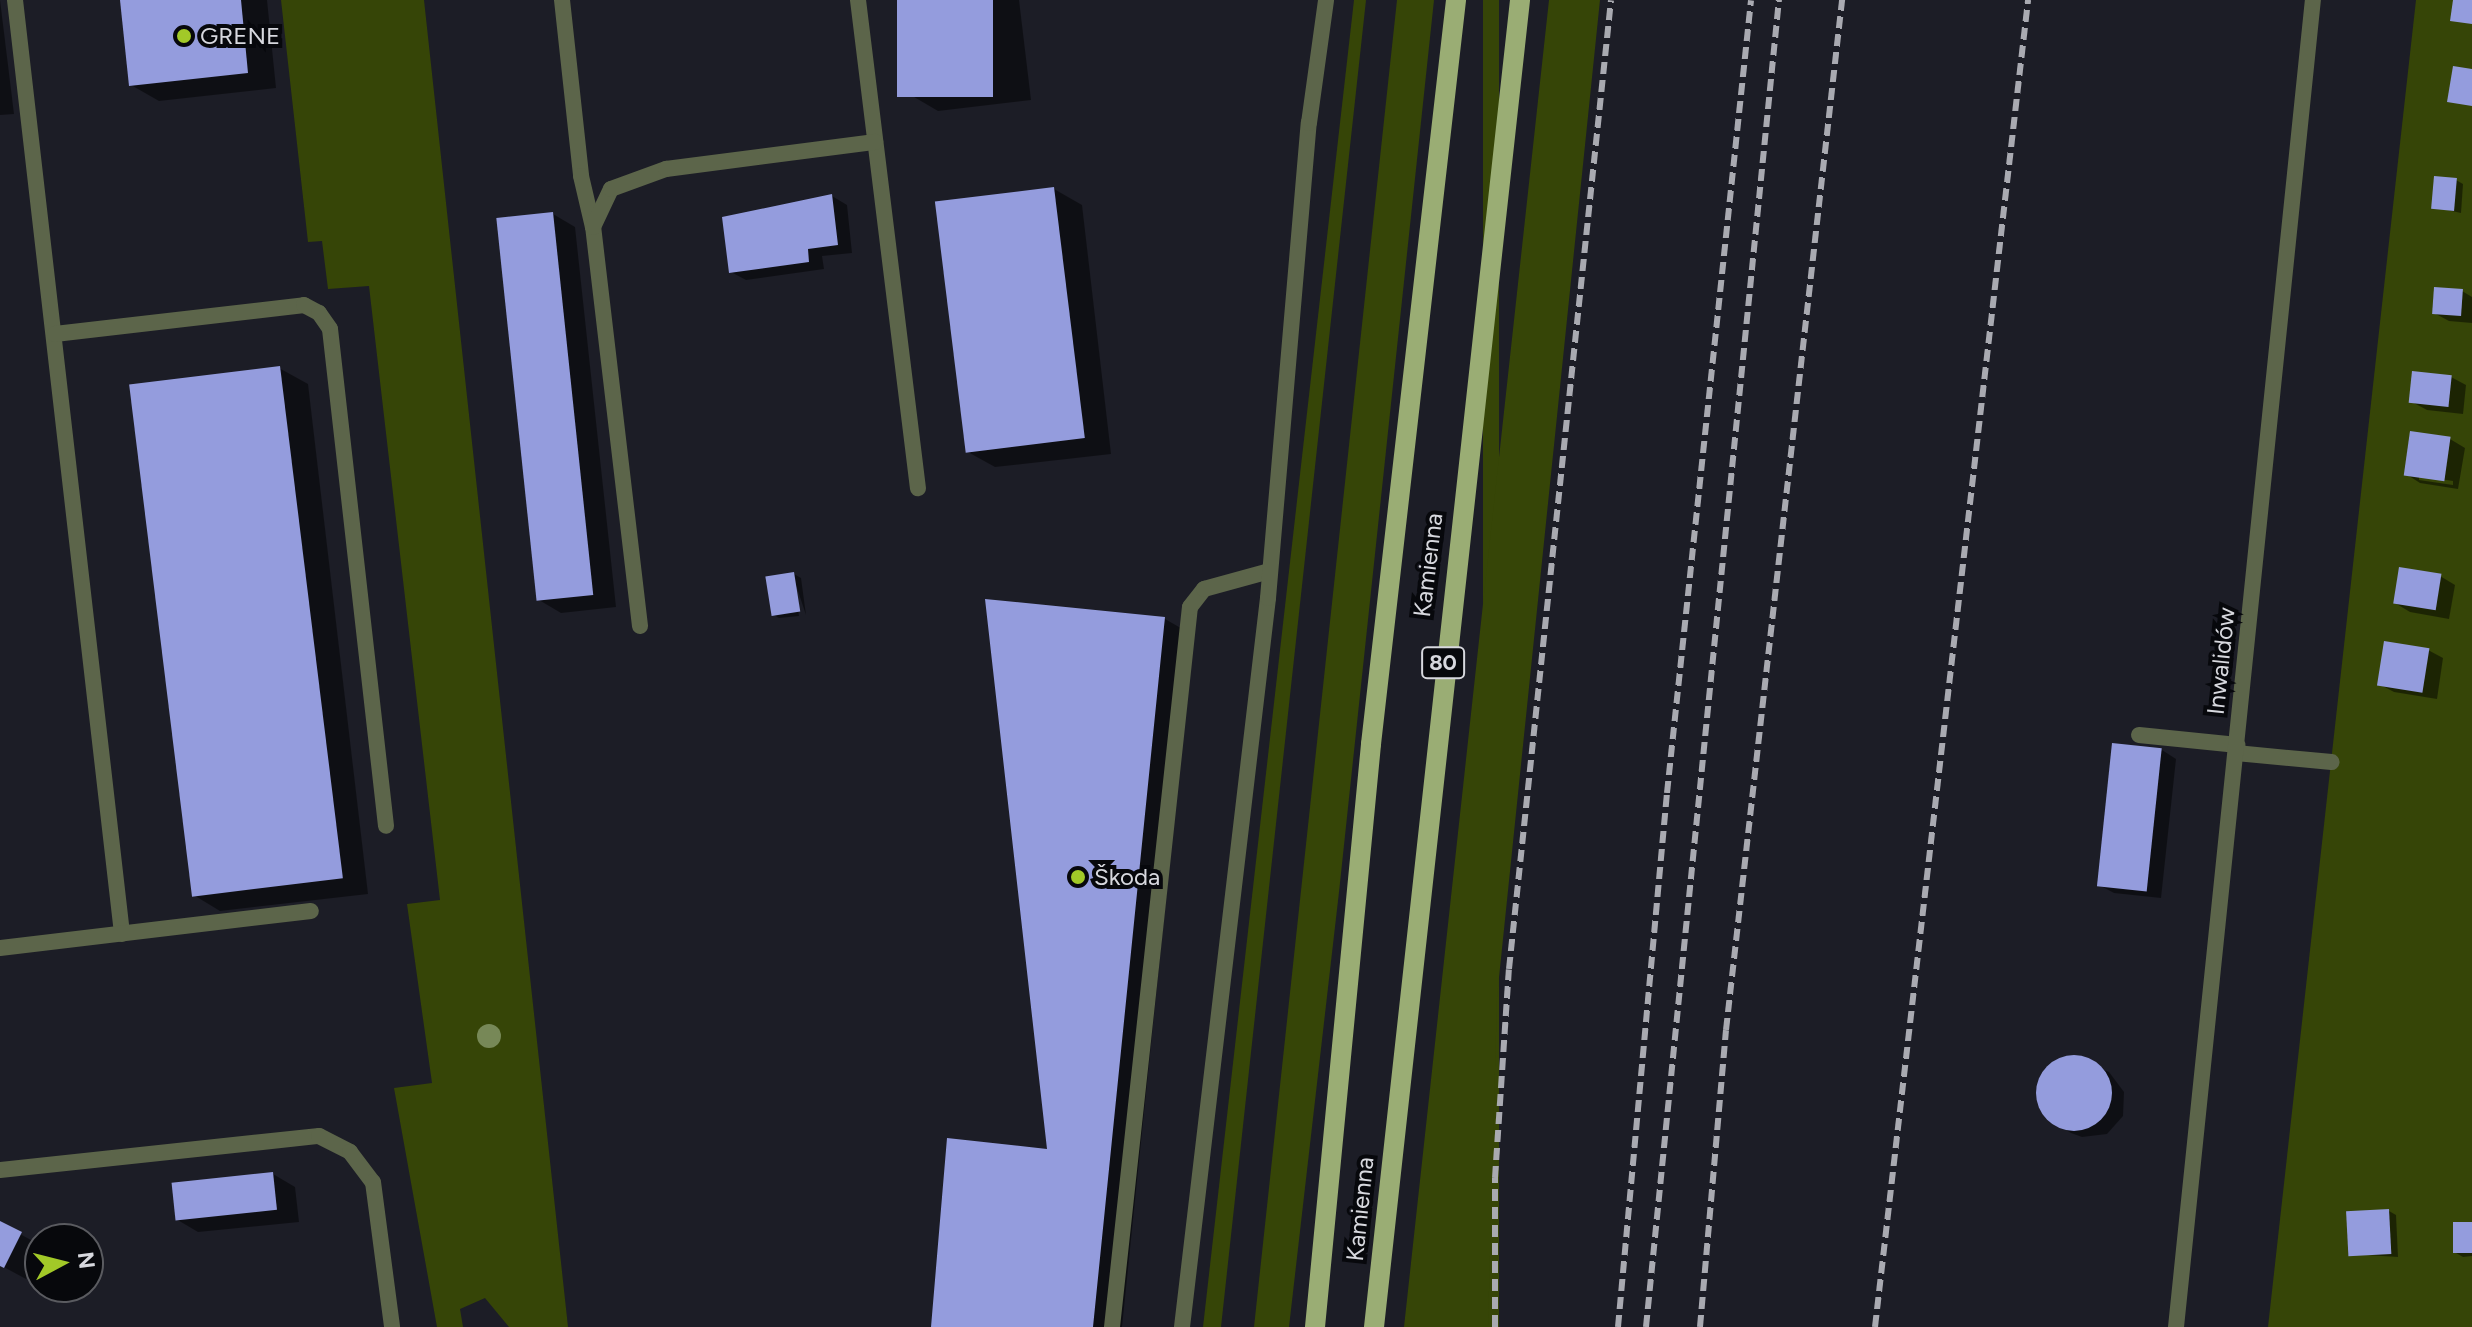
<!DOCTYPE html>
<html>
<head>
<meta charset="utf-8">
<style>
	body { margin:0 }
	#map { position:relative; width:2472px; height:1327px; overflow:hidden; background:#1c1d26; font-family:Figtree,sans-serif }
	div>[style] { position:absolute }
	.green>* { inset:0; background:#364507; transform-origin:0 0 }
	.shadow>* { inset:0; background:#0007 }
	.building>* { inset:0; background:#949cdd; transform-origin:0 0 }
	.round { border-radius:50% }
	.service>* { height:16px; margin:-8px; padding:0 8px; transform-origin:8px; border-radius:8px; background:#5c654a }
	.minor>* { height:16px; margin:-8px; padding:0 8px; transform-origin:8px; border-radius:8px; background:#5c654a }
	.tertiary>* { height:16px; margin:-8px; padding:0 8px; transform-origin:8px; border-radius:8px; background:#5c654a }
	.primary>* { height:20px; margin:-10px; padding:0 10px; transform-origin:10px; border-radius:10px; background:#9aad74 }
	.rail>* { height:6px; margin-top:-3px; transform-origin:0; background:repeating-linear-gradient(90deg,#a9aab1 0 12px,transparent 0 18px) }
	.trees>* { width:24px; height:24px; margin:-12px; border-radius:50%; background:#778857 }
	.dots>* { width:22px; height:22px; translate:-50% -50%; box-sizing:border-box; border:4px solid #07080c; border-radius:50% }
	span { translate:-50% -50%; white-space:nowrap; text-align:center; line-height:1.15; -webkit-text-stroke:8px #07080c; paint-order:stroke }
	.shield-label span { padding:2px 6px; background:#07080c; border:2px solid; border-radius:6px; -webkit-text-stroke-width:0 }
	.shield-label { font-size:22px; color:#d7d8de; font-weight:700 }
	.poi-label { font-size:24px; color:#d7d8de }
	.left { translate:0 -50%; text-align:left }
	.street-label { font-size:24px; color:#d7d8de }
	.north { position:absolute; left:24px; top:1223px; width:80px; height:80px; box-sizing:border-box; background:#07080c; border:2px solid #5a5b60; border-radius:50%; rotate:83deg; font-size:22px; font-weight:700; line-height:32px; text-align:center; color:#d7d8de }
	.north::after { content:''; display:block; margin:auto; width:28px; height:36px; background:#a2c928; clip-path:polygon(50% 0,100% 100%,50% 72%,0 100%) }
</style>
</head>
<body>
<div id="map">
	<div class="green">
		<i style="clip-path:polygon(281px 0,424px 0,568px 1327px,509px 1327px,485px 1298px,460px 1309px,463px 1327px,437px 1327px,394px 1088px,432px 1083px,407px 904px,440px 900px,369px 286px,328px 289px,322px 241px,308px 242px)"></i>
		<i style="clip-path:polygon(1354px 0,1366px 0,1221px 1327px,1203px 1327px)"></i>
		<i style="clip-path:polygon(1397px 0,1434px 0,1339px 892px,1289px 1327px,1254px 1327px)"></i>
		<i style="left:1483px;top:0;width:16px;height:1335px"></i>
		<i style="clip-path:polygon(1549px 0,1600px 0,1497px 997px,1488px 1327px,1404px 1327px)"></i>
		<i style="clip-path:polygon(2416px 0,2472px 0,2472px 1327px,2268px 1327px)"></i>
	</div>
	<div class="shadow">
		<i style="clip-path:polygon(0 0,14px 114px,0 115px)"></i>
		<i style="clip-path:polygon(122px 0,267px 0,276px 88px,159px 101px,131px 85px)"></i>
		<i style="clip-path:polygon(899px 0,1019px 0,1031px 100px,938px 111px,909px 94px)"></i>
		<i style="clip-path:polygon(2456px 180px,2463px 184px,2461px 213px,2434px 207px)"></i>
		<i style="clip-path:polygon(1054px 189px,1082px 205px,1111px 454px,995px 467px,966px 451px)"></i>
		<i style="clip-path:polygon(832px 196px,847px 205px,852px 253px,822px 256px,824px 269px,746px 280px,731px 272px)"></i>
		<i style="clip-path:polygon(553px 214px,575px 227px,616px 607px,561px 613px,539px 600px)"></i>
		<i style="clip-path:polygon(2462px 291px,2472px 297px,2472px 323px,2449px 321px,2434px 313px)"></i>
		<i style="clip-path:polygon(279px 368px,308px 384px,368px 894px,220px 911px,192px 894px)"></i>
		<i style="clip-path:polygon(2451px 377px,2466px 385px,2463px 414px,2427px 410px,2412px 402px)"></i>
		<i style="clip-path:polygon(evenodd,2450px 439px,2465px 448px,2458px 489px,2420px 483px,2406px 474px,2450px 439px,2419px 476px,2453px 481px,2453px 485px,2419px 480px,2419px 476px)"></i>
		<i style="clip-path:polygon(794px 574px,801px 578px,806px 615px,793px 576px,799px 616px,779px 618px,772px 614px,767px 578px)"></i>
		<i style="clip-path:polygon(2440px 576px,2455px 585px,2449px 619px,2410px 612px,2395px 603px)"></i>
		<i style="clip-path:polygon(1165px 619px,1193px 635px,1122px 1327px,933px 1327px,1049px 1151px)"></i>
		<i style="clip-path:polygon(2428px 650px,2443px 658px,2437px 699px,2394px 692px,2379px 684px)"></i>
		<i style="clip-path:polygon(2162px 750px,2176px 759px,2161px 898px,2114px 893px,2099px 885px)"></i>
		<i style="clip-path:polygon(2069px 1057px,2109px 1072px,2124px 1092px,2123px 1116px,2107px 1134px,2082px 1137px,2071px 1133px,2055px 1123px,2040px 1103px,2038px 1091px,2047px 1069px)"></i>
		<i style="clip-path:polygon(273px 1174px,295px 1187px,299px 1222px,198px 1232px,176px 1219px)"></i>
		<i style="clip-path:polygon(2389px 1211px,2396px 1215px,2398px 1257px,2351px 1254px)"></i>
		<i style="clip-path:polygon(0 1223px,40px 1245px,26px 1279px,0 1265px)"></i>
		<i style="clip-path:polygon(2472px 1224px,2472px 1256px,2463px 1257px,2456px 1253px)"></i>
	</div>
	<div class="building">
		<i style="clip-path:polygon(120px 0,241px 0,248px 73px,129px 86px)"></i>
		<i style="left:897px;top:0;width:96px;height:97px"></i>
		<i style="clip-path:polygon(2453px 0,2472px 0,2472px 24px,2450px 21px)"></i>
		<i style="clip-path:polygon(2453px 66px,2472px 69px,2472px 106px,2447px 102px)"></i>
		<i style="left:2434px;top:176px;width:23px;height:33px;rotate:5deg"></i>
		<i style="left:1054px;top:187px;width:253px;height:120px;rotate:83deg"></i>
		<i style="clip-path:polygon(832px 194px,838px 245px,808px 249px,809px 262px,729px 273px,722px 217px)"></i>
		<i style="left:553px;top:212px;width:385px;height:57px;rotate:84deg"></i>
		<i style="left:2434px;top:287px;width:29px;height:27px;rotate:4deg"></i>
		<i style="left:280px;top:366px;width:516px;height:152px;rotate:83deg"></i>
		<i style="left:2412px;top:371px;width:40px;height:32px;rotate:6deg"></i>
		<i style="left:2410px;top:431px;width:41px;height:45px;rotate:8deg"></i>
		<i style="left:2399px;top:567px;width:43px;height:37px;rotate:9deg"></i>
		<i style="left:794px;top:572px;width:40px;height:29px;rotate:81deg"></i>
		<i style="clip-path:polygon(985px 599px,1165px 617px,1093px 1327px,931px 1327px,947px 1138px,1047px 1149px)"></i>
		<i style="left:2384px;top:641px;width:46px;height:45px;rotate:9deg"></i>
		<i style="left:2112px;top:743px;width:50px;height:144px;rotate:6deg"></i>
		<i class="round" style="left:2036px;top:1055px;width:76px;height:76px"></i>
		<i style="left:273px;top:1172px;width:38px;height:102px;rotate:84deg"></i>
		<i style="left:2389px;top:1209px;width:45px;height:43px;rotate:87deg"></i>
		<i style="clip-path:polygon(0 1221px,22px 1232px,4px 1268px,0 1266px)"></i>
		<i style="left:2472px;top:1222px;width:31px;height:19px;rotate:90deg"></i>
	</div>
	<div class="service">
		<i style="left:15px;top:0;width:940px;rotate:83.46deg"></i>
		<i style="left:562px;top:0;width:177px;rotate:83.8deg"></i>
		<i style="left:581px;top:176px;width:52px;rotate:76.8deg"></i>
		<i style="left:858px;top:0;width:492px;rotate:83deg"></i>
		<i style="left:55px;top:334px;width:251px;rotate:-6.6deg"></i>
		<i style="left:304px;top:305px;width:17px;rotate:28deg"></i>
		<i style="left:319px;top:313px;width:19px;rotate:55deg"></i>
		<i style="left:330px;top:329px;width:500px;rotate:83.57deg"></i>
		<i style="left:640px;top:626px;width:402px;rotate:-96.7deg"></i>
		<i style="left:593px;top:227px;width:42px;rotate:-64.7deg"></i>
		<i style="left:611px;top:189px;width:59px;rotate:-20deg"></i>
		<i style="left:666px;top:169px;width:211px;rotate:-7.4deg"></i>
		<i style="left:2139px;top:735px;width:99px;rotate:5.8deg"></i>
		<i style="left:2236px;top:753px;width:96px;rotate:5.4deg"></i>
		<i style="left:0;top:948px;width:313px;rotate:-6.8deg"></i>
		<i style="left:0;top:1170px;width:321px;rotate:-6.1deg"></i>
		<i style="left:319px;top:1136px;width:35px;rotate:27deg"></i>
		<i style="left:350px;top:1152px;width:38px;rotate:53deg"></i>
		<i style="left:373px;top:1182px;width:146px;rotate:82.5deg"></i>
		<i style="left:1112px;top:1327px;width:724px;rotate:-83.82deg"></i>
		<i style="left:1190px;top:607px;width:23px;rotate:-52deg"></i>
		<i style="left:1204px;top:589px;width:68px;rotate:-15.3deg"></i>
		<i style="left:1182px;top:1327px;width:734px;rotate:-83.27deg"></i>
		<i style="left:1268px;top:598px;width:477px;rotate:-85.1deg"></i>
	</div>
	<div class="minor">
		<i style="left:1309px;top:123px;width:124px;rotate:-82.1deg"></i>
	</div>
	<div class="tertiary">
		<i style="left:2176px;top:1327px;width:1334px;rotate:-84.11deg"></i>
	</div>
	<div class="primary">
		<i style="left:1315px;top:1327px;width:586px;rotate:-84.51deg"></i>
		<i style="left:1371px;top:744px;width:749px;rotate:-83.48deg"></i>
		<i style="left:1374px;top:1327px;width:1335px;rotate:-83.72deg"></i>
	</div>
	<div class="rail">
		<i style="left:1495px;top:1327px;width:149px;rotate:-90deg"></i>
		<i style="left:1495px;top:1178px;width:209px;rotate:-86.2deg"></i>
		<i style="left:1509px;top:969px;width:974px;rotate:-83.99deg"></i>
		<i style="left:1618px;top:1327px;width:536px;rotate:-84.76deg"></i>
		<i style="left:1667px;top:793px;width:797px;rotate:-83.95deg"></i>
		<i style="left:1646px;top:1327px;width:1334px;rotate:-84.28deg"></i>
		<i style="left:1700px;top:1327px;width:298px;rotate:-85deg"></i>
		<i style="left:1726px;top:1030px;width:1037px;rotate:-83.57deg"></i>
		<i style="left:1875px;top:1327px;width:1336px;rotate:-83.42deg"></i>
	</div>
	<div class="trees">
		<i style="left:489px;top:1036px"></i>
	</div>
	<div class="dots">
		<i style="left:184px;top:36px;background:#a2c928"></i>
		<i style="left:1078px;top:877px;background:#a2c928"></i>
	</div>
	<div class="shield-label">
		<span style="left:1443px;top:663px">80</span>
	</div>
	<div class="poi-label">
		<span class="left" style="left:200px;top:36px">GRENE</span>
		<span class="left" style="left:1094px;top:877px">Škoda</span>
	</div>
	<div class="street-label">
		<span style="left:1428px;top:565px;rotate:-83deg">Kamienna</span>
		<span style="left:2221px;top:661px;rotate:-84deg">Inwalidów</span>
		<span style="left:1360px;top:1209px;rotate:-84deg">Kamienna</span>
	</div>
	<div class="north">N</div>
</div>
</body>
</html>
